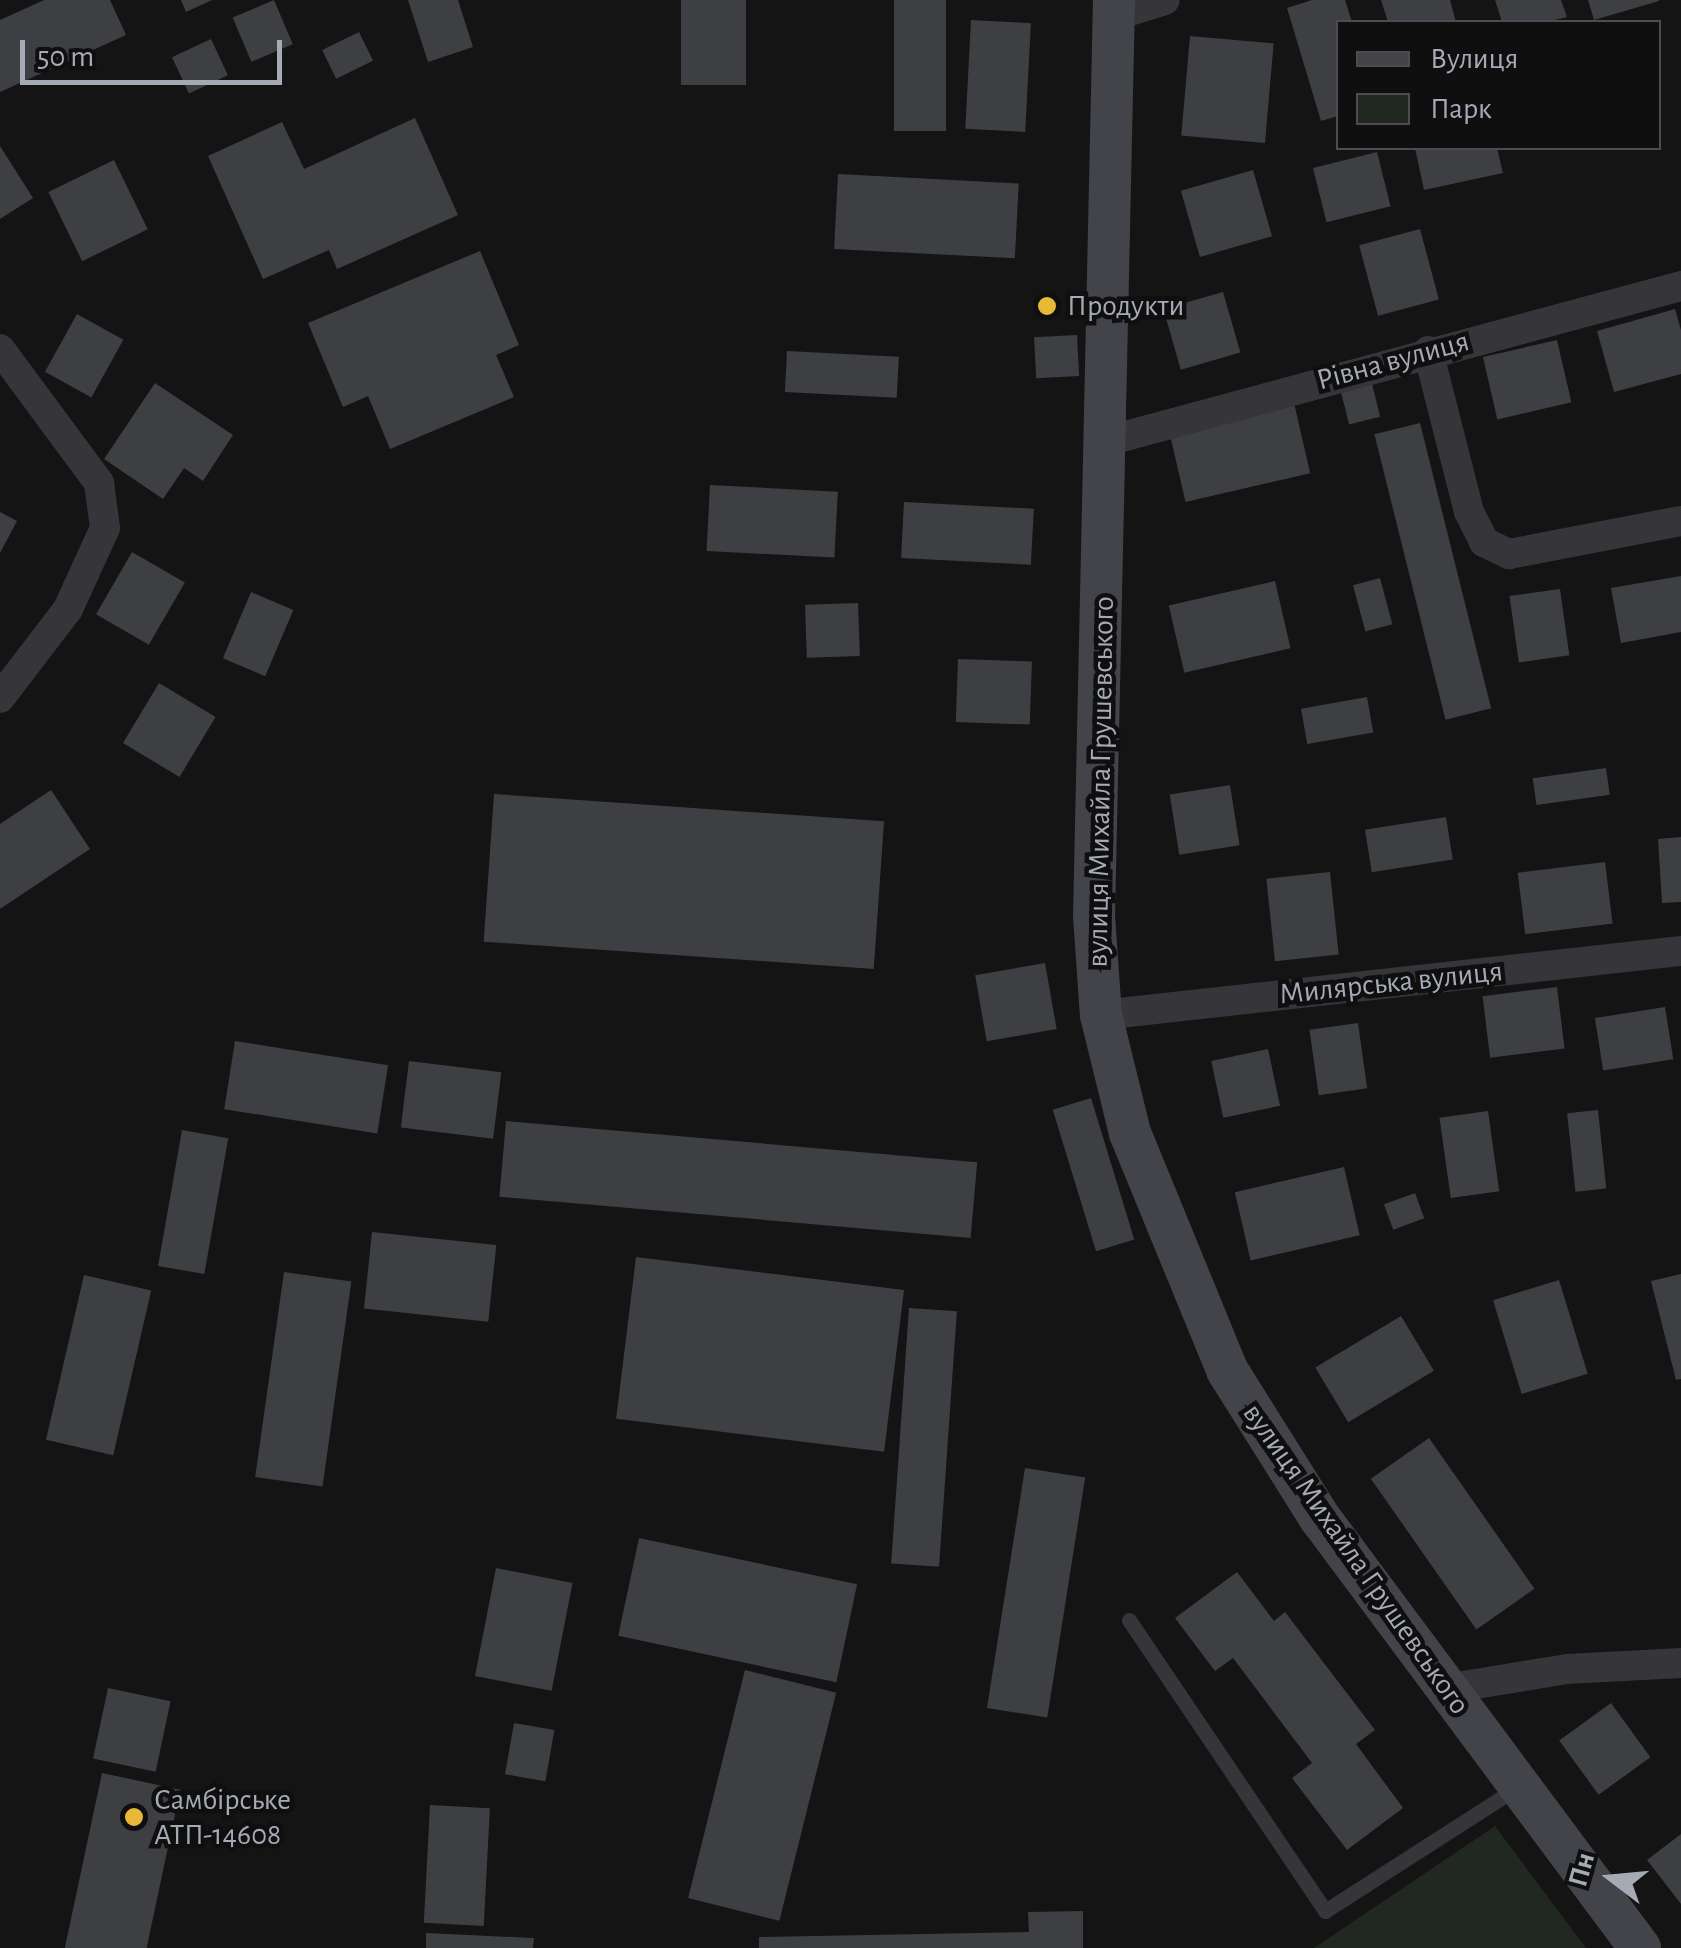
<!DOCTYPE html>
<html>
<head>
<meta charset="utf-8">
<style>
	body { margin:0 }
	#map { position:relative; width:1681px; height:1948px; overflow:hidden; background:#141415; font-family:"Alegreya Sans",sans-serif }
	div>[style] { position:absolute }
	.green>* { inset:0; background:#202821 }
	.building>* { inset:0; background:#3e3f42; transform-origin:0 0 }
	.lane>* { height:15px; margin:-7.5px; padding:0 7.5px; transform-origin:7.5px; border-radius:7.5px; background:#35353a }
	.street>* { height:30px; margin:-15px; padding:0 15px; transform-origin:15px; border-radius:15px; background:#35353a }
	.secondary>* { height:42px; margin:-21px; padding:0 21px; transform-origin:21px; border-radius:21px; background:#43444a }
	.dots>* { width:28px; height:28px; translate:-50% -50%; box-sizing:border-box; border:5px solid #0f0f10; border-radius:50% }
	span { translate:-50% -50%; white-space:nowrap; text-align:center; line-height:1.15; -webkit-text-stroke:9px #0f0f10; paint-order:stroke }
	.poi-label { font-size:30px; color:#a6aab5 }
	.left { translate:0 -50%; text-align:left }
	.street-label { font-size:30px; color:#a6aab5 }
	.legend { position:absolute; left:1336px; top:20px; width:325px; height:130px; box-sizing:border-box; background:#0f0f10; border:2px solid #4b4d52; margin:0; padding:12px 18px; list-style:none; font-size:30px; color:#a6aab5 }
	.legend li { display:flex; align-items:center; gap:20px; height:50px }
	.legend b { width:50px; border:2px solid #4b4d52 }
	.north { position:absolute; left:1561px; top:1828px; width:100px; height:100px; -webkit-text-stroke:8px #0f0f10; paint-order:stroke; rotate:286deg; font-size:28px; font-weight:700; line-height:40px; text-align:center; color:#a6aab5 }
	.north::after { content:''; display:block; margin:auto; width:35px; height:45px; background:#a6aab5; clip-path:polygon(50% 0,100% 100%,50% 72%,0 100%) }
	.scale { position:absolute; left:20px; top:40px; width:262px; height:45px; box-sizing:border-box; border:5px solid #a6aab5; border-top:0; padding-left:12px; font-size:30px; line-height:35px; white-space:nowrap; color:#a6aab5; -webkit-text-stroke:8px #0f0f10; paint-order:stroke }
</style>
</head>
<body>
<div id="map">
	<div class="green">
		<i style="clip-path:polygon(1495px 1826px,1586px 1948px,1314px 1948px)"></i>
	</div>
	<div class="building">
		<i style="clip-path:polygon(44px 0,110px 0,126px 35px,0 92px,0 20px)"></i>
		<i style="clip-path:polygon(181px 0,212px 0,186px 12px)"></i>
		<i style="left:274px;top:0;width:48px;height:45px;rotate:67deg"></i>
		<i style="clip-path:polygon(408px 0,458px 0,473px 47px,428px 62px)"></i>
		<i style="left:681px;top:0;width:65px;height:85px"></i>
		<i style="left:894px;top:0;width:52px;height:131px"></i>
		<i style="clip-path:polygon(1312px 0,1345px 0,1352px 22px,1338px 22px,1338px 116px,1321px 121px,1287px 8px)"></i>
		<i style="clip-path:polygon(1381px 0,1450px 0,1456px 22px,1388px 22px)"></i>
		<i style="clip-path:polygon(1495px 0,1561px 0,1567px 17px,1547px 22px,1502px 22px)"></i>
		<i style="clip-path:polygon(1588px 0,1659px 0,1659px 1px,1594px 20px)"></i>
		<i style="left:971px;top:20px;width:60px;height:109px;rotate:3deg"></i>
		<i style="left:359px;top:32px;width:32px;height:41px;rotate:64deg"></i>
		<i style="left:1190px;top:36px;width:84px;height:100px;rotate:5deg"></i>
		<i style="left:211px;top:39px;width:40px;height:43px;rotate:65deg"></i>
		<i style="clip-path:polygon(415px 118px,458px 215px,337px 269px,329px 250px,263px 279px,208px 156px,282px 122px,304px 169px)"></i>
		<i style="clip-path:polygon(0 146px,33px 198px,0 219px)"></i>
		<i style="clip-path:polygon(1415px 148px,1497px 148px,1503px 173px,1424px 190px)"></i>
		<i style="left:1377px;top:152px;width:56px;height:66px;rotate:76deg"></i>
		<i style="left:114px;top:160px;width:77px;height:73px;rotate:64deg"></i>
		<i style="left:1253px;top:170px;width:69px;height:75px;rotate:74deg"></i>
		<i style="left:838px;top:174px;width:181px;height:75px;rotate:3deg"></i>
		<i style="left:1420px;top:229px;width:73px;height:63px;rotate:75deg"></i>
		<i style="clip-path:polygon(480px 251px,519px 345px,496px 355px,514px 397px,390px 449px,368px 396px,343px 407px,308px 323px)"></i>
		<i style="left:1223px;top:292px;width:63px;height:62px;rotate:74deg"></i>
		<i style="clip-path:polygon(1675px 309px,1681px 330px,1681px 374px,1614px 392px,1597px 331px)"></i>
		<i style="left:77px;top:314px;width:53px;height:66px;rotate:29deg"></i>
		<i style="left:1077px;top:335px;width:41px;height:43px;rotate:87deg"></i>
		<i style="left:1557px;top:340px;width:64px;height:76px;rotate:77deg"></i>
		<i style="left:787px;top:351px;width:112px;height:41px;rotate:3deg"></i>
		<i style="left:1370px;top:376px;width:42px;height:32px;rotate:76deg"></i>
		<i style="clip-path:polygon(155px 383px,233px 435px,203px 481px,184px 468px,163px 499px,104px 459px)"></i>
		<i style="left:1294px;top:403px;width:72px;height:128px;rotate:77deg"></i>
		<i style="left:1420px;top:423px;width:294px;height:47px;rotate:76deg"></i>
		<i style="left:710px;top:485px;width:128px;height:66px;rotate:3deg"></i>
		<i style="left:904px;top:502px;width:130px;height:56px;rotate:3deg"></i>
		<i style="clip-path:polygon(0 512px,17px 521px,0 553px)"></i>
		<i style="left:132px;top:552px;width:61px;height:72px;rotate:30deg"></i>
		<i style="clip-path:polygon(1681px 576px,1681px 632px,1621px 643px,1611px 588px)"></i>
		<i style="left:1380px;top:578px;width:48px;height:28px;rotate:75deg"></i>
		<i style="left:1275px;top:581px;width:69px;height:109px;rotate:77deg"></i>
		<i style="left:1560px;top:589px;width:67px;height:51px;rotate:82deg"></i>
		<i style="left:251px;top:592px;width:46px;height:72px;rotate:23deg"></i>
		<i style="left:858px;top:603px;width:53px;height:53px;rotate:88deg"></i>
		<i style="left:958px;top:659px;width:74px;height:63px;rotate:2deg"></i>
		<i style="left:159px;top:683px;width:66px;height:70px;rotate:31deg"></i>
		<i style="left:1367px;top:697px;width:36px;height:67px;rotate:80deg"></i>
		<i style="left:1606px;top:768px;width:27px;height:74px;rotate:82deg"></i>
		<i style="left:1230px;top:785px;width:61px;height:61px;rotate:81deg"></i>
		<i style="clip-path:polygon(51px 790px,90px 849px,0 909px,0 824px)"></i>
		<i style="left:494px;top:794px;width:391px;height:148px;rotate:4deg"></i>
		<i style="left:1446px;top:817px;width:43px;height:82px;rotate:81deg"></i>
		<i style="clip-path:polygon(1681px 837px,1681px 902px,1662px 903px,1658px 839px)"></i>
		<i style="left:1605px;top:862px;width:62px;height:88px;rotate:83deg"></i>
		<i style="left:1330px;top:872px;width:83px;height:64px;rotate:84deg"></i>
		<i style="left:1045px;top:963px;width:67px;height:71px;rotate:80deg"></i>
		<i style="left:1557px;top:987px;width:62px;height:75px;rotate:83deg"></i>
		<i style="left:1665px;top:1007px;width:53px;height:71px;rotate:81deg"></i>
		<i style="left:1358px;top:1023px;width:66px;height:49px;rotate:82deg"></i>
		<i style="left:235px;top:1041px;width:155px;height:69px;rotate:9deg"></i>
		<i style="left:1268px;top:1049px;width:58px;height:58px;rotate:78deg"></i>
		<i style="left:409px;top:1061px;width:93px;height:67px;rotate:7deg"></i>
		<i style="left:1091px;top:1098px;width:148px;height:40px;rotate:73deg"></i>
		<i style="left:1598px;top:1110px;width:79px;height:31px;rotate:84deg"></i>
		<i style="left:1488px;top:1111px;width:81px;height:49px;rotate:82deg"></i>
		<i style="left:506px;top:1121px;width:473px;height:76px;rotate:5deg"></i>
		<i style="left:182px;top:1130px;width:47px;height:138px;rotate:10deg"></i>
		<i style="left:1344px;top:1167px;width:70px;height:112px;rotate:77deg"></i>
		<i style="left:1415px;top:1193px;width:27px;height:33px;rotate:70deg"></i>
		<i style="left:372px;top:1232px;width:125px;height:77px;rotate:6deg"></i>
		<i style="left:636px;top:1257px;width:270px;height:163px;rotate:7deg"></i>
		<i style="left:284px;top:1272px;width:68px;height:207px;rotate:8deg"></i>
		<i style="clip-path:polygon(1681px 1274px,1681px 1379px,1676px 1380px,1651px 1281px)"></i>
		<i style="left:84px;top:1275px;width:69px;height:169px;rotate:13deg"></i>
		<i style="left:1559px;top:1280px;width:98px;height:69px;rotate:73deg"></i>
		<i style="left:909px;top:1308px;width:48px;height:256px;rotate:4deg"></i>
		<i style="left:1401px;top:1316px;width:64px;height:100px;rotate:59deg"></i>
		<i style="left:1429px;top:1438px;width:184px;height:71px;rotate:55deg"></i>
		<i style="left:1025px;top:1468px;width:61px;height:243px;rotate:9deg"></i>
		<i style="left:639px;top:1538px;width:223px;height:100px;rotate:12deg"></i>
		<i style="left:496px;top:1568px;width:78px;height:110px;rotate:11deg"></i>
		<i style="clip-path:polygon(1237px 1572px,1274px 1621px,1285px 1612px,1375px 1730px,1356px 1744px,1403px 1808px,1347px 1850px,1292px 1778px,1312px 1763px,1233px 1658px,1215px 1671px,1175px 1618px)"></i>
		<i style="left:745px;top:1670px;width:94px;height:235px;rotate:14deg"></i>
		<i style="left:108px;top:1688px;width:64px;height:72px;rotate:12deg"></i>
		<i style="left:1611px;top:1703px;width:67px;height:64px;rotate:54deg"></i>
		<i style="left:514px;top:1723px;width:41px;height:52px;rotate:10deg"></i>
		<i style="left:102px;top:1773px;width:80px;height:179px;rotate:12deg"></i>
		<i style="left:430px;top:1805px;width:60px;height:118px;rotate:3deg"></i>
		<i style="clip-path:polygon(1681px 1834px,1681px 1904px,1647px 1860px)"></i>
		<i style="clip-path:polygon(1083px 1911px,1083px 1948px,759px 1948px,759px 1937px,1029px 1932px,1028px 1912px)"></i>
		<i style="clip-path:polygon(426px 1933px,534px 1938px,533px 1948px,426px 1948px)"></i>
	</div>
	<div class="lane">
		<i style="left:1129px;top:1620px;width:351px;rotate:56deg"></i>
		<i style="left:1325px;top:1911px;width:229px;rotate:-32.7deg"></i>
	</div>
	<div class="street">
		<i style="left:1114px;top:16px;width:53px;rotate:-17.4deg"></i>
		<i style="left:0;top:349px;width:167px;rotate:53.5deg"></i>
		<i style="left:99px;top:483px;width:45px;rotate:82.4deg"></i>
		<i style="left:105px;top:528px;width:89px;rotate:114.6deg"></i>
		<i style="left:68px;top:609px;width:112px;rotate:127.4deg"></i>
		<i style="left:1428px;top:351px;width:166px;rotate:75.7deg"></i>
		<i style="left:1469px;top:512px;width:34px;rotate:63deg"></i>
		<i style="left:1484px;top:542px;width:28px;rotate:26deg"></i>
		<i style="left:1509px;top:554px;width:175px;rotate:-10.9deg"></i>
		<i style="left:1107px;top:441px;width:595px;rotate:-15.11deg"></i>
		<i style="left:1101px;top:1015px;width:584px;rotate:-6.3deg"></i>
		<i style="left:1445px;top:1689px;width:124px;rotate:-9.3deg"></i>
		<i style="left:1567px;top:1669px;width:114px;rotate:-3deg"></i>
	</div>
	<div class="secondary">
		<i style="left:1114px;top:0;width:916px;rotate:91.25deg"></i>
		<i style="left:1094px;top:916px;width:99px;rotate:86deg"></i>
		<i style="left:1101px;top:1015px;width:122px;rotate:76.2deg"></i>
		<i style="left:1130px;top:1133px;width:256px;rotate:67.7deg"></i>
		<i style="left:1227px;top:1370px;width:175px;rotate:57.9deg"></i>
		<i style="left:1320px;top:1518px;width:536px;rotate:53.34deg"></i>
	</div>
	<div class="dots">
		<i style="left:1047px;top:306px;background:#e8b939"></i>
		<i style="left:134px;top:1817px;background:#e8b939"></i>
	</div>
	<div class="poi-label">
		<span class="left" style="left:1067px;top:306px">Продукти</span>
		<span class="left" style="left:154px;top:1817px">Самбірське<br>АТП-14608</span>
	</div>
	<div class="street-label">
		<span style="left:1393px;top:361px;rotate:-15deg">Рівна вулиця</span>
		<span style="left:1101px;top:782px;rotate:-89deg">вулиця Михайла Грушевського</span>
		<span style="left:1391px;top:983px;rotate:-6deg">Милярська вулиця</span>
		<span style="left:1356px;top:1559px;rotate:55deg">вулиця Михайла Грушевського</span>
	</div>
	<ul class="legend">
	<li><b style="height:12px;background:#43444a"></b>Вулиця</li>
	<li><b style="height:28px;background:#202821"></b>Парк</li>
	</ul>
	<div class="north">Пн</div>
	<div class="scale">50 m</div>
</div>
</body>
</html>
